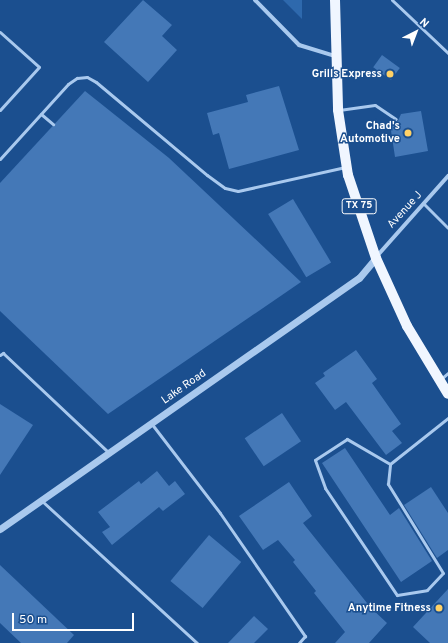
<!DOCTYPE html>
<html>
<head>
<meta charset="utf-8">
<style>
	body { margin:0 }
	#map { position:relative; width:448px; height:643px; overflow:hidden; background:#1b4f8f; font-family:Overpass,sans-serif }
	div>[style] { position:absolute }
	.green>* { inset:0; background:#2e69ad }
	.building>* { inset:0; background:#4478b7; transform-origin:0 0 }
	.service>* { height:3px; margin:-1.5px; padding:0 1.5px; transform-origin:1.5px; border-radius:1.5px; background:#a9c9ee }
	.minor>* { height:4px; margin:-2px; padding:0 2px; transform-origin:2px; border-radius:2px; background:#a9c9ee }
	.tertiary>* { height:7px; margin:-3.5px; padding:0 3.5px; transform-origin:3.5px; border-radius:3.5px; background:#a9c9ee }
	.primary>* { height:10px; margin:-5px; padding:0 5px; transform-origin:5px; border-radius:5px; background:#f0f6ff }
	.dots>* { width:11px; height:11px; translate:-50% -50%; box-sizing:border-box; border:2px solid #1b4f8f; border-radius:50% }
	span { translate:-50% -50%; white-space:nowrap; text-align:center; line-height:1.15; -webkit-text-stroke:3px #1b4f8f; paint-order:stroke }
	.shield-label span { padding:1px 3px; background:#1b4f8f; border:1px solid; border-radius:3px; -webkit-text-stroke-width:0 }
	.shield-label { font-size:10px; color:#fff; font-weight:700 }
	.poi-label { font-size:11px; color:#fff; font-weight:700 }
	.right { translate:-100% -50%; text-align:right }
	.street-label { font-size:11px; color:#fff }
	.north { position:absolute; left:396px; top:12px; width:40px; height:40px; -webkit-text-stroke:3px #1b4f8f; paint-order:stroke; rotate:42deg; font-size:11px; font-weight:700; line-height:16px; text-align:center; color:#fff }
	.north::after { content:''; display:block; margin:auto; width:14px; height:18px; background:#fff; clip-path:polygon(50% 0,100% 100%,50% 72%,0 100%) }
	.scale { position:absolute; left:12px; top:613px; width:122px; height:18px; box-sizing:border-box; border:2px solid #fff; border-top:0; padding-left:5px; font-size:12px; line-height:14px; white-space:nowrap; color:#fff; -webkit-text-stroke:3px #1b4f8f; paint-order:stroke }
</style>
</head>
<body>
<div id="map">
	<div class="green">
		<i style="clip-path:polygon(283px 0,302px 0,302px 19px)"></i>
	</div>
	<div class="building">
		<i style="clip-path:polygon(143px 0,172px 25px,162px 36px,177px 50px,148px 82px,104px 42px)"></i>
		<i style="left:382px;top:55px;width:22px;height:15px;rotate:36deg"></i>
		<i style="clip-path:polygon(279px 86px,299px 150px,229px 169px,219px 133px,213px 135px,207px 113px,248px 102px,246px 95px)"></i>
		<i style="clip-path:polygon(85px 91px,169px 158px,301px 282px,108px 414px,0 311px,0 183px)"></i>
		<i style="clip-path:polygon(421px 111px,428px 151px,395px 157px,390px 124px,398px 121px,401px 114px)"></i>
		<i style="left:293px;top:199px;width:74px;height:29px;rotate:59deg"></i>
		<i style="clip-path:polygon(356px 350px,377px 379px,372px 383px,401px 424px,392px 431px,402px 443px,386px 455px,346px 402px,335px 410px,315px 383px,325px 376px,323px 373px)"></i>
		<i style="clip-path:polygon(0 404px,33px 425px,0 475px)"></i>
		<i style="left:282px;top:413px;width:34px;height:45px;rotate:56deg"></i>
		<i style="clip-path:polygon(345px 448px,390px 515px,399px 508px,432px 561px,401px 582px,322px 463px)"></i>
		<i style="clip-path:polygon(157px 471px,169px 486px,175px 481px,185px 494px,163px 511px,159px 507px,112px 545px,102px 532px,110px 527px,98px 512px,139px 481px,141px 484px)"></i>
		<i style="clip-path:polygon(289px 482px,312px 516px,303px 523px,371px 608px,387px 623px,369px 643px,335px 643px,345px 632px,314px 593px,316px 591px,293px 562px,295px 560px,278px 540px,263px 550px,239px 516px)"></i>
		<i style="clip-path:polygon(431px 487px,448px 513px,448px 550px,437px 558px,404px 505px)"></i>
		<i style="left:209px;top:535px;width:42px;height:60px;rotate:40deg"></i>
		<i style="clip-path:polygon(0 565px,74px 635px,67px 643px,21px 643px,0 623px)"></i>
		<i style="clip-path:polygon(448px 589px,448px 643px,430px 643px,413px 627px)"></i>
		<i style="clip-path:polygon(254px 616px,268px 629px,254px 643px,228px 643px)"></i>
	</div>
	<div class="service">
		<i style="left:392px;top:0;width:77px;rotate:43.4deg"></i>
		<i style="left:0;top:32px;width:52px;rotate:41.9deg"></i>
		<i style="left:39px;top:67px;width:58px;rotate:132.2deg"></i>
		<i style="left:339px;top:110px;width:36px;rotate:-8deg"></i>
		<i style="left:375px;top:105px;width:25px;rotate:34deg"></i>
		<i style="left:41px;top:114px;width:16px;rotate:40deg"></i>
		<i style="left:0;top:159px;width:101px;rotate:-47.8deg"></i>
		<i style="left:68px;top:84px;width:11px;rotate:-34deg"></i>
		<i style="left:77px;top:78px;width:10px;rotate:-6deg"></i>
		<i style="left:87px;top:77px;width:10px;rotate:29deg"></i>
		<i style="left:96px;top:82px;width:145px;rotate:40deg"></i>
		<i style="left:207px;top:175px;width:22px;rotate:36deg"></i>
		<i style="left:225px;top:188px;width:13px;rotate:13deg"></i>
		<i style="left:238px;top:191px;width:110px;rotate:-12.6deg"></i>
		<i style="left:423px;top:203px;width:35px;rotate:45deg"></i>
		<i style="left:0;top:355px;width:4px;rotate:-34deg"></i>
		<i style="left:3px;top:353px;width:146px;rotate:43.3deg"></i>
		<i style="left:442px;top:378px;width:8px;rotate:-40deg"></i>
		<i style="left:151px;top:423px;width:113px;rotate:52.5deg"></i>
		<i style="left:220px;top:513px;width:150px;rotate:55.4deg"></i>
		<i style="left:305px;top:636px;width:9px;rotate:131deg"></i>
		<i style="left:390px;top:464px;width:50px;rotate:-149.8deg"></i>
		<i style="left:347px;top:439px;width:38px;rotate:147deg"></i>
		<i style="left:315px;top:460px;width:30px;rotate:70deg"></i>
		<i style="left:325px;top:488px;width:129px;rotate:56.1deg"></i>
		<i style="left:397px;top:595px;width:30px;rotate:-9deg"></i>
		<i style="left:427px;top:590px;width:23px;rotate:-47deg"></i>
		<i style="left:443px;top:573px;width:105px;rotate:-121.7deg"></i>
		<i style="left:388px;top:484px;width:20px;rotate:-84deg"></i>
		<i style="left:390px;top:464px;width:74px;rotate:-38.4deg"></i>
		<i style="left:42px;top:501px;width:210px;rotate:42.5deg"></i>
	</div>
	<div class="minor">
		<i style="left:255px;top:0;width:63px;rotate:45.6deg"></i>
		<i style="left:299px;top:45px;width:38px;rotate:17deg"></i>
		<i style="left:377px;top:256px;width:107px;rotate:-48.4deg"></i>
	</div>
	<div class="tertiary">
		<i style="left:0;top:529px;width:438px;rotate:-35deg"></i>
		<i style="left:359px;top:278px;width:26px;rotate:-50deg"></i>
	</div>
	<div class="primary">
		<i style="left:335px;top:0;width:110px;rotate:88.4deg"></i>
		<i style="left:338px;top:110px;width:66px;rotate:81.3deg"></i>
		<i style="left:348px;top:175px;width:88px;rotate:71.4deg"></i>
		<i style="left:376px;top:258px;width:75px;rotate:65.5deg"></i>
		<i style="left:407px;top:326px;width:79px;rotate:58.9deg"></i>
	</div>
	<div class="dots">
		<i style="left:390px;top:74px;background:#ffd166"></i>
		<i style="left:408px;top:133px;background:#ffd166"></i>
		<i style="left:439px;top:608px;background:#ffd166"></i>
	</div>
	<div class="shield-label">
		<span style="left:359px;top:206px">TX 75</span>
	</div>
	<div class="poi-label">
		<span class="right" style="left:382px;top:74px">Grills Express</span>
		<span class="right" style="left:400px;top:133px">Chad's<br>Automotive</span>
		<span class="right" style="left:431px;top:608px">Anytime Fitness</span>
	</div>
	<div class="street-label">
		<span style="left:405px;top:210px;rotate:-48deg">Avenue J</span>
		<span style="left:184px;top:387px;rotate:-35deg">Lake Road</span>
	</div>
	<div class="north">N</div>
	<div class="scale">50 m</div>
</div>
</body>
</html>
